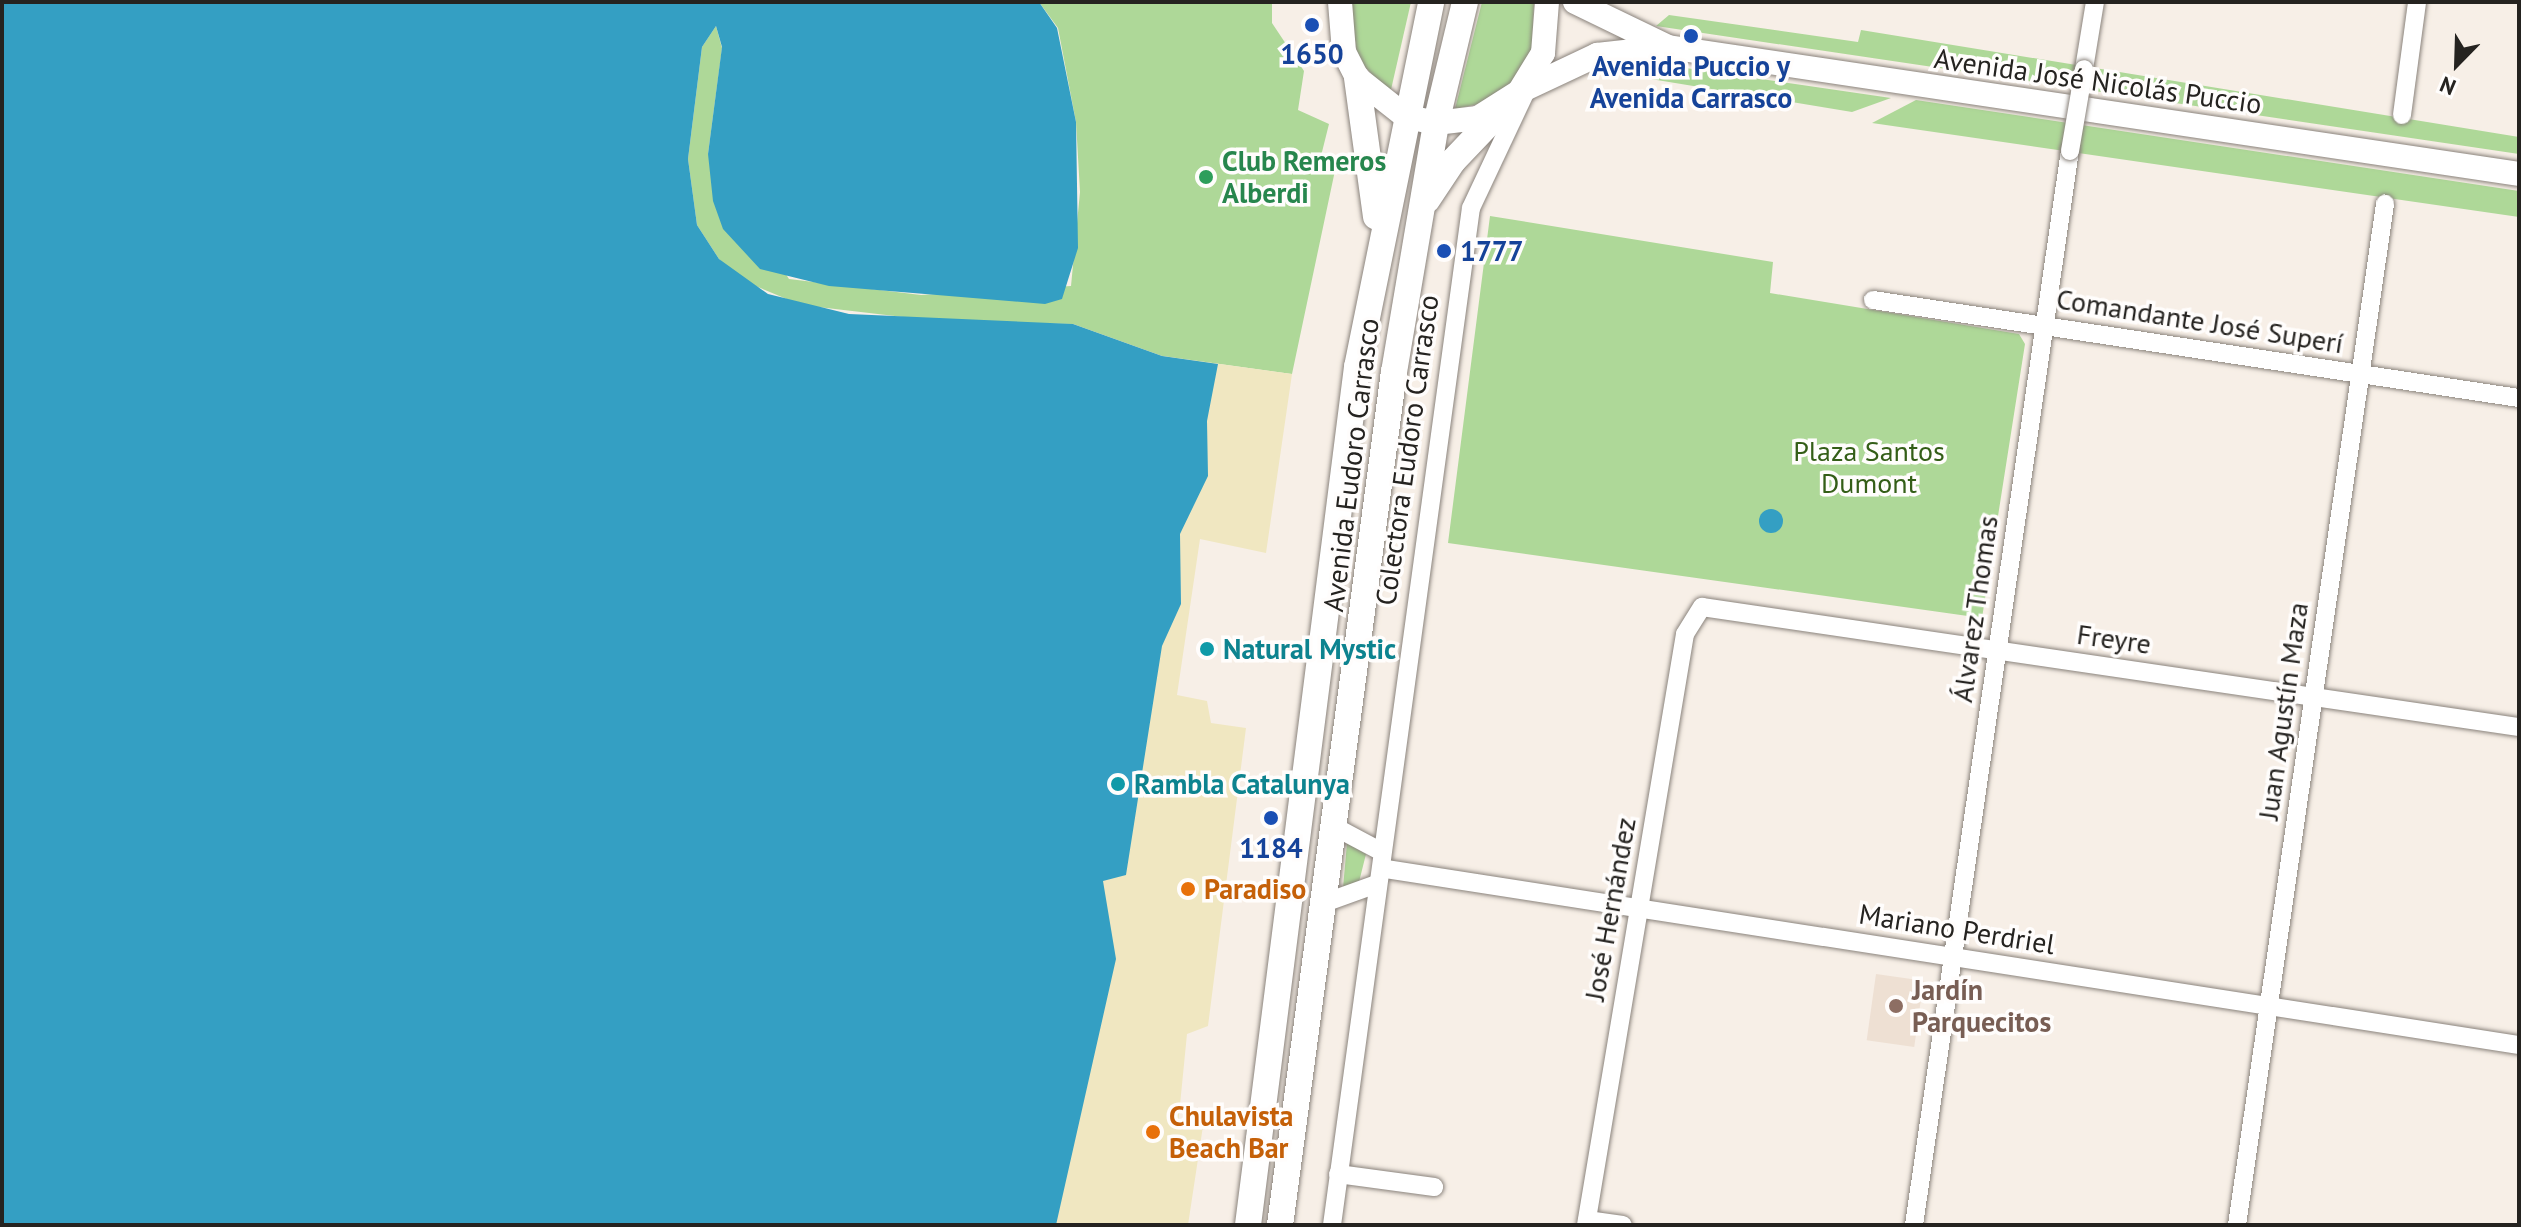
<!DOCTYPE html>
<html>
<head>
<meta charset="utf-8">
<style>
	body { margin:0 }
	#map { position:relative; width:2521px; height:1227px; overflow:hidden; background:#f7efe7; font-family:"PT Sans",sans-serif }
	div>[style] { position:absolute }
	.built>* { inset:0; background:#eee0d3; transform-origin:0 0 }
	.green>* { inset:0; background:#aed898 }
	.sand>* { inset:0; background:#f0e7c1 }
	.water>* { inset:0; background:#349fc3 }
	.round { border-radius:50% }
	.roads { filter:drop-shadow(0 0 2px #8a837c) drop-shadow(0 0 2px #8a837c) }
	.minor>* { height:18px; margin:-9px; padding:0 9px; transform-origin:9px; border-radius:9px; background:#fff }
	.tertiary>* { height:24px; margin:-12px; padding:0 12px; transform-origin:12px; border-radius:12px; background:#fff }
	.secondary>* { height:26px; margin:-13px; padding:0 13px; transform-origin:13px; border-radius:13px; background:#fff }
	.bridges { filter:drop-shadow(0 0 2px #8a837c) drop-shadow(0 0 2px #8a837c) }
	.minor-bridge>* { height:18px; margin:-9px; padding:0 9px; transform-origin:9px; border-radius:9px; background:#fff }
	.dots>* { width:22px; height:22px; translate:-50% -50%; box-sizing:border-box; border:4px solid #fffdfc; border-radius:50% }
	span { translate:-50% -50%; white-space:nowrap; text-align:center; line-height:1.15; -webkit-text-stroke:7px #fffdfc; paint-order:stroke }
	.transit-label { font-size:28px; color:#164399; font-weight:700 }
	.left { translate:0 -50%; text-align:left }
	.street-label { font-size:28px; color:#252320 }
	.leisure-label { font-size:28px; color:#27864d; font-weight:700 }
	.park-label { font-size:28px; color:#345e17 }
	.culture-label { font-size:28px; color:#0d838f; font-weight:700 }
	.food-label { font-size:28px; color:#c56008; font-weight:700 }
	.education-label { font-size:28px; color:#785e54; font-weight:700 }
	.frame { position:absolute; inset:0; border:4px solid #252320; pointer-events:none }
	.north { position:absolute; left:2417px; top:24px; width:80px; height:80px; -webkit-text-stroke:6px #fffdfc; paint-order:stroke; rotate:203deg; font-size:22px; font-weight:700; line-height:32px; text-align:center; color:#252320 }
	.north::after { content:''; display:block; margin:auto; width:28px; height:36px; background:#252320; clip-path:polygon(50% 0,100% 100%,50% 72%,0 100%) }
</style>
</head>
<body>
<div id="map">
	<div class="built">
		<i style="left:1876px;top:974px;width:48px;height:67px;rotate:8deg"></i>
	</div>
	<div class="green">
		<i style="clip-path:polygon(1039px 2px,1272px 2px,1272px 23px,1304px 71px,1298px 110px,1329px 124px,1321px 156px,1337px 161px,1292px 374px,1162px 356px,1073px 324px,946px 322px,801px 305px,739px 279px,719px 259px,697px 225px,688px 159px,702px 47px,716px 26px,722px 48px,708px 154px,789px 279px,921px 295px,1071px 286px,1080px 192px,1076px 122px,1058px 28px)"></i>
		<i style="clip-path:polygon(1349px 2px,1411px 2px,1390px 94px,1358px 59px)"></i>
		<i style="clip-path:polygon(1482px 2px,1534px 2px,1532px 48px,1514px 81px,1483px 103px,1455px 109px)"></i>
		<i style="clip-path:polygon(1669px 15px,1858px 42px,1861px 30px,2519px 137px,2519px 154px,1656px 26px)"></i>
		<i style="clip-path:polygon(1616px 65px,1665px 65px,1891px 98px,1852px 112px,1596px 70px)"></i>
		<i style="clip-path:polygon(1916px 100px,2519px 191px,2519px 217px,1872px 123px)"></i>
		<i style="clip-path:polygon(1490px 216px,1773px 262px,1770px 293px,2019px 334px,2025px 344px,1982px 618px,1448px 543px)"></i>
		<i style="clip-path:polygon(1347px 843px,1366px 854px,1359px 882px,1343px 888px)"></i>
	</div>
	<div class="sand">
		<i style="clip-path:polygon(1073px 324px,1162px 356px,1292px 374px,1266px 553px,1200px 539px,1177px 695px,1207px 701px,1211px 723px,1246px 728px,1208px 1026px,1187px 1034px,1178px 1125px,1203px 1126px,1188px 1225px,958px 1225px)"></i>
	</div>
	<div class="water">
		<i style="clip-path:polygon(2px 2px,1039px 2px,1057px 28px,1076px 122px,1078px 248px,1062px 299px,1045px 304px,829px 286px,760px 269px,723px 229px,713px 201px,708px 154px,722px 47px,716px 26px,702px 47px,688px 159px,697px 225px,719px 259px,768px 294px,849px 314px,1073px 324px,1162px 356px,1218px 364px,1207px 421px,1208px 476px,1180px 534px,1181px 604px,1162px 646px,1126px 875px,1103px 881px,1116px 959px,1056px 1225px,2px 1225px)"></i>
		<i class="round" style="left:1759px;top:509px;width:24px;height:24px"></i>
	</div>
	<div class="roads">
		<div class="minor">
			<i style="left:2084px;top:69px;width:68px;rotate:-80.7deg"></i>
			<i style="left:2402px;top:115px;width:114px;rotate:-82.4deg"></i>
			<i style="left:1873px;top:300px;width:653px;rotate:8.63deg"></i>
			<i style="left:1335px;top:827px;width:53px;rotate:28deg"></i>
			<i style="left:1386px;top:869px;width:1147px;rotate:8.83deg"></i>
			<i style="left:1324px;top:903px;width:53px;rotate:-19.8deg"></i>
			<i style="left:1338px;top:1174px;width:97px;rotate:7.7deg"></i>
			<i style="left:1587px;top:1220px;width:36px;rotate:8deg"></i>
			<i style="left:1332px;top:1225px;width:1026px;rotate:-82.22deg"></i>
			<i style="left:1471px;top:208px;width:132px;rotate:-64.8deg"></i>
			<i style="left:1586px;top:1225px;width:599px;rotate:-80.49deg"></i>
			<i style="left:1685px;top:634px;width:32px;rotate:-58deg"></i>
			<i style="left:1702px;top:607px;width:826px;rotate:8.36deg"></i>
			<i style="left:1914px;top:1225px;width:1085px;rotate:-81.74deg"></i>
			<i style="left:2237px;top:1225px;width:1032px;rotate:-81.75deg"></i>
		</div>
		<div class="tertiary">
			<i style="left:1340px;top:2px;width:50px;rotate:85.4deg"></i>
			<i style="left:1344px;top:52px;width:29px;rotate:63deg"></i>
			<i style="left:1357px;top:78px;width:61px;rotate:38.4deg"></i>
			<i style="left:1405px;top:116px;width:32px;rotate:13deg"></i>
			<i style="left:1436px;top:123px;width:42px;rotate:-6.8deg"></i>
			<i style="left:1478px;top:118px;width:49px;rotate:-32.4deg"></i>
			<i style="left:1519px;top:92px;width:46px;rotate:-58.4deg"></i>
			<i style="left:1543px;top:53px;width:51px;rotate:-85.5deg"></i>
			<i style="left:1575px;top:2px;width:103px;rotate:25.8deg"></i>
			<i style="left:1668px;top:47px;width:860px;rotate:8.49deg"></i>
			<i style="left:1525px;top:89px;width:80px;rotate:-25.3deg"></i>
			<i style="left:1597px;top:55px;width:62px;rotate:-6.4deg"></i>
		</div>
		<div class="secondary">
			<i style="left:1357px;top:78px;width:140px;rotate:82.2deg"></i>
			<i style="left:1427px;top:200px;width:47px;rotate:-56.3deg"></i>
			<i style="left:1453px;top:161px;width:88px;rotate:-46.4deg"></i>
			<i style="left:1248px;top:1225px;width:865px;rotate:-82.76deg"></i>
			<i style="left:1357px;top:367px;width:372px;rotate:-78.5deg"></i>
			<i style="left:1280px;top:1225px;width:861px;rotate:-82.39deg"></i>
			<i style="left:1394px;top:372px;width:253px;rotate:-80.4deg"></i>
			<i style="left:1436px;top:123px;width:124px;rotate:-76.5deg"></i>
		</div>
	</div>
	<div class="bridges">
		<div class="minor-bridge">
			<i style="left:2070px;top:151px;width:83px;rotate:-80.3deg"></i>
		</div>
	</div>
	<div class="dots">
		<i style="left:1312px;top:25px;background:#1a4fb4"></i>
		<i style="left:1691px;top:36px;background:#1a4fb4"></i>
		<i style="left:1206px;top:177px;background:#2e9e5b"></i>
		<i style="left:1444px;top:251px;background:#1a4fb4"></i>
		<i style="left:1207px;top:649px;background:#0f9aa8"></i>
		<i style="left:1118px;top:784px;background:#0f9aa8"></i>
		<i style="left:1271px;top:818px;background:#1a4fb4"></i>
		<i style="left:1188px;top:889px;background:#e8710a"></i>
		<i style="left:1896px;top:1006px;background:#8d6e63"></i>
		<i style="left:1153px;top:1132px;background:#e8710a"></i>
	</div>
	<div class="transit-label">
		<span style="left:1312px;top:54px">1650</span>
		<span style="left:1691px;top:82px">Avenida Puccio y<br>Avenida Carrasco</span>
		<span class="left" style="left:1460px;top:251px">1777</span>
		<span style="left:1271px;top:848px">1184</span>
	</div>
	<div class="street-label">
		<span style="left:2098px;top:81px;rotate:8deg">Avenida José Nicolás Puccio</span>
		<span style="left:2200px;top:321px;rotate:9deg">Comandante José Superí</span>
		<span style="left:1407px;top:450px;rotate:-82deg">Colectora Eudoro Carrasco</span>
		<span style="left:1351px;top:465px;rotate:-83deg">Avenida Eudoro Carrasco</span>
		<span style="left:1975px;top:609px;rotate:-82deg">Álvarez Thomas</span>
		<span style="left:2114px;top:639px;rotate:8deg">Freyre</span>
		<span style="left:2283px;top:711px;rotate:-82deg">Juan Agustín Maza</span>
		<span style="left:1610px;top:909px;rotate:-80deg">José Hernández</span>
		<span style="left:1957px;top:929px;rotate:9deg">Mariano Perdriel</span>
	</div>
	<div class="leisure-label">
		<span class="left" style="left:1222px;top:177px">Club Remeros<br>Alberdi</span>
	</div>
	<div class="park-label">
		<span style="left:1869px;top:467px">Plaza Santos<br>Dumont</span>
	</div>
	<div class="culture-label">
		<span class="left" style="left:1223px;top:649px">Natural Mystic</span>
		<span class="left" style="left:1134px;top:784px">Rambla Catalunya</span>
	</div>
	<div class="food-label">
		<span class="left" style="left:1204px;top:889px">Paradiso</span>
		<span class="left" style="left:1169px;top:1132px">Chulavista<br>Beach Bar</span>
	</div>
	<div class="education-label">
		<span class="left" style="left:1912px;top:1006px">Jardín<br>Parquecitos</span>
	</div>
	<div class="frame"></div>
	<div class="north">N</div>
</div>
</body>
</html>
